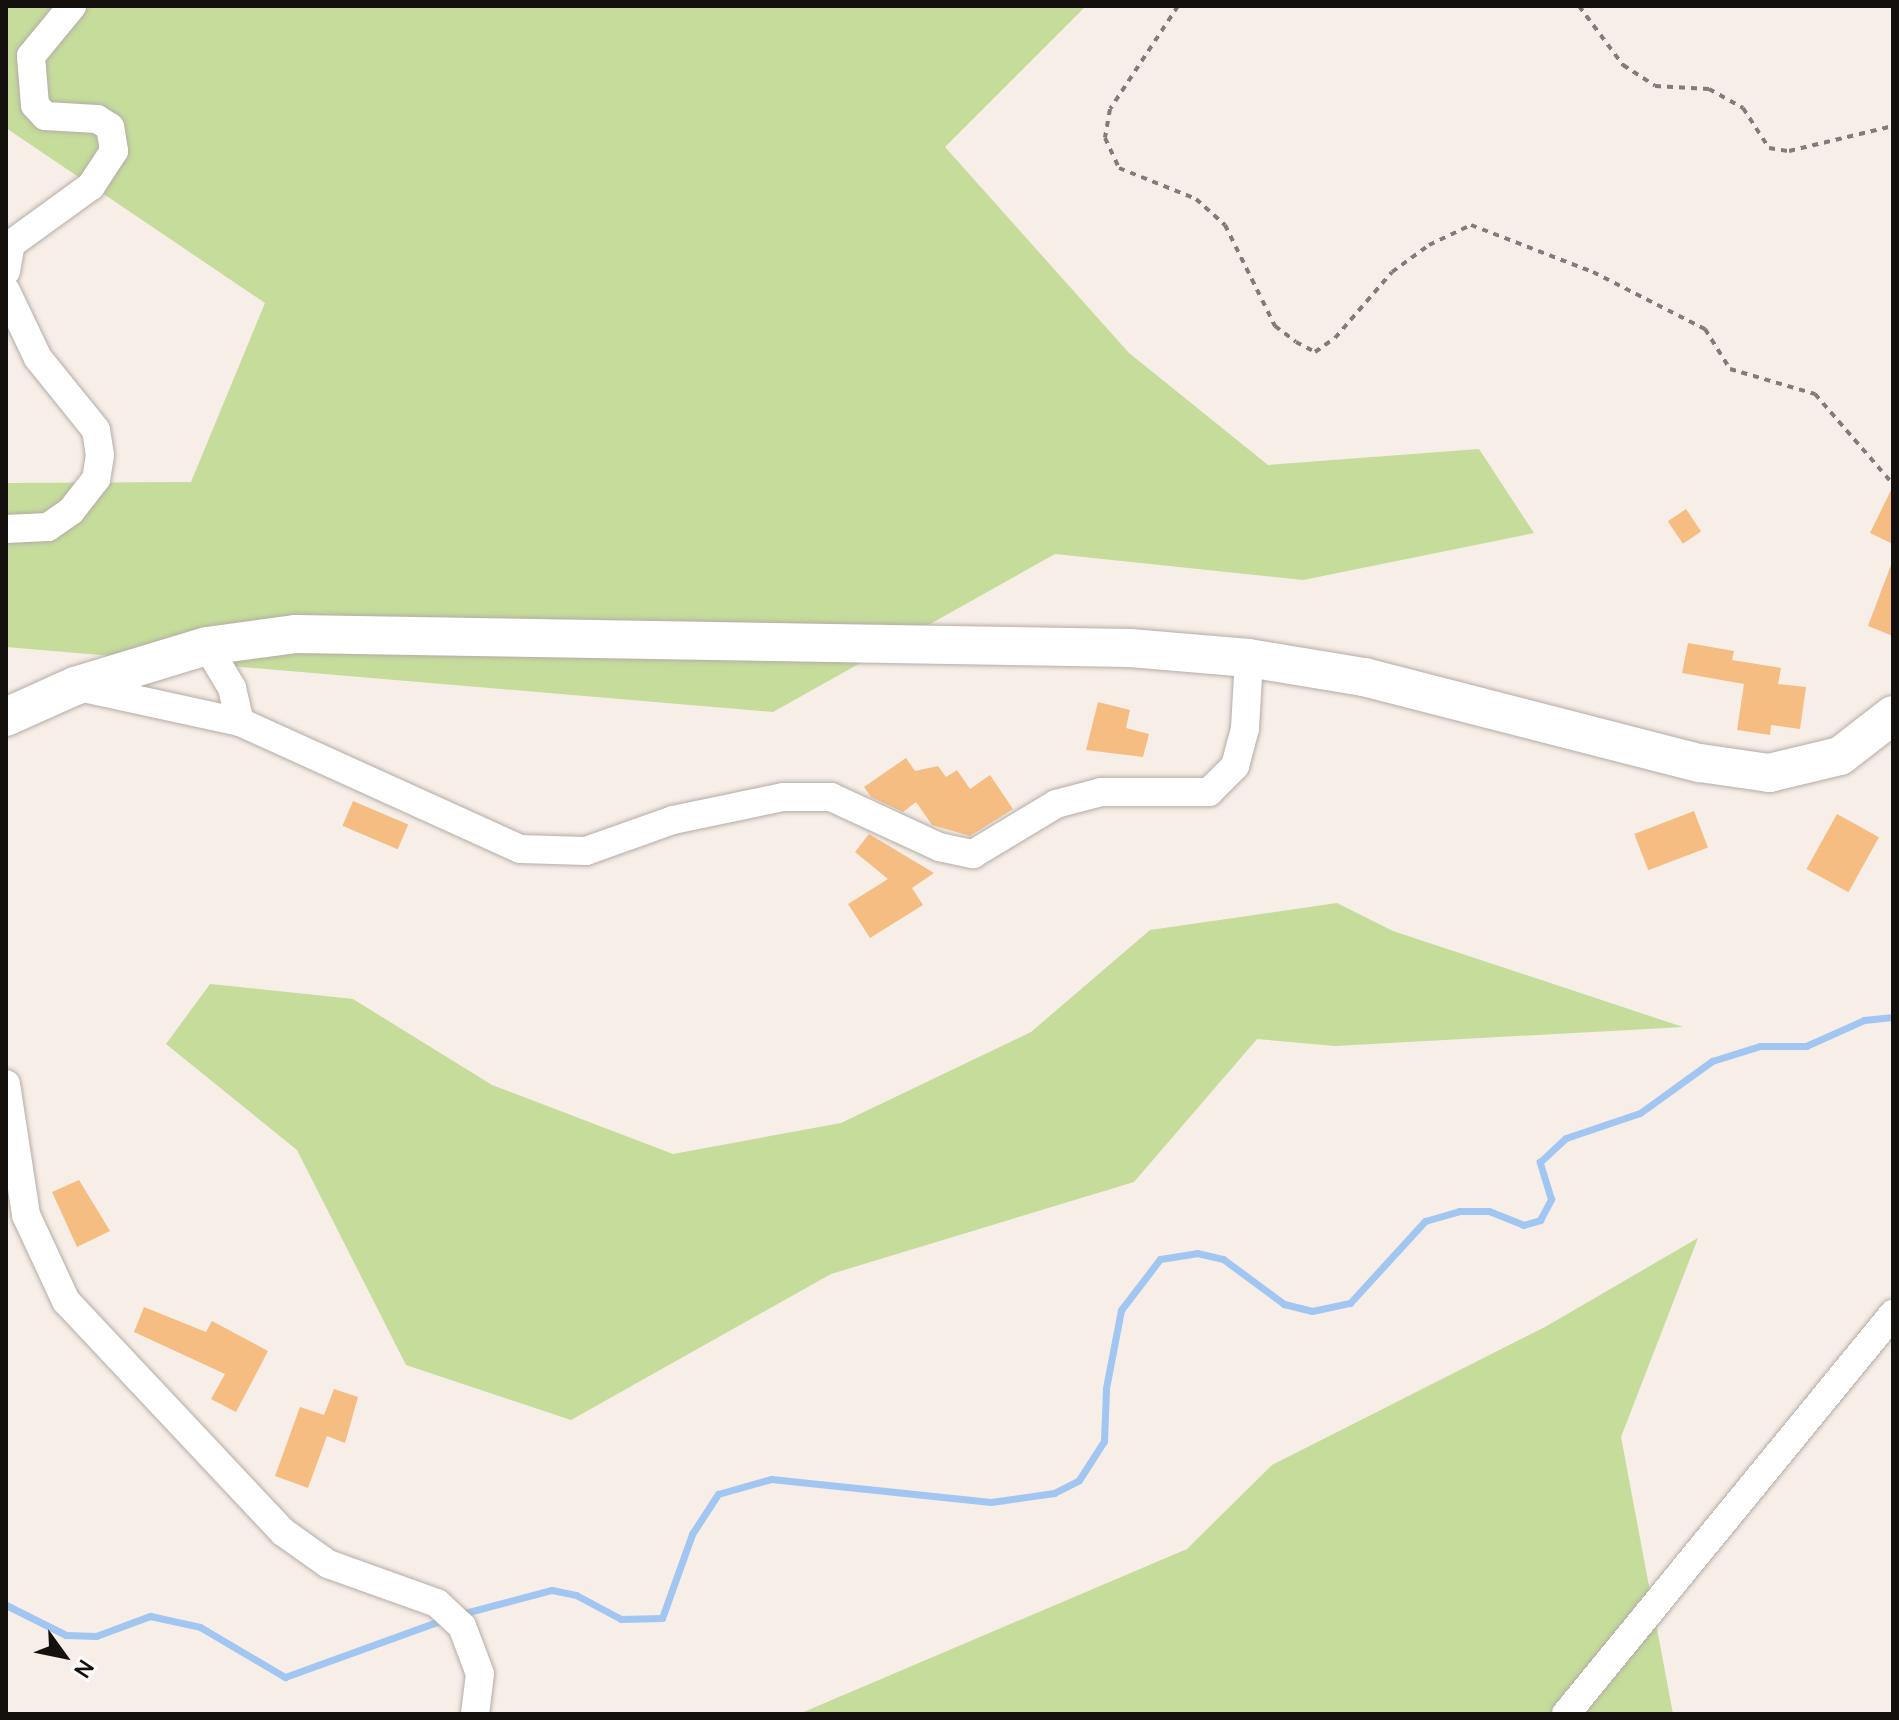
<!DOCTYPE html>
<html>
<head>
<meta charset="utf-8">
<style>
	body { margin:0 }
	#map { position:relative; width:1899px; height:1720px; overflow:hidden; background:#f6eee7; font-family:Manrope,sans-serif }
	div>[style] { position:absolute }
	.green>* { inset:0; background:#c5dc9b }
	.stream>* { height:7px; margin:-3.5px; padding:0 3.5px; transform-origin:3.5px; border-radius:3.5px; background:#a1c6f2 }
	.building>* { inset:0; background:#f6bd83; transform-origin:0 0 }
	.path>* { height:4px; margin-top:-2px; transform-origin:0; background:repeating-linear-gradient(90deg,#817c77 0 6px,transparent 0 12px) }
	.roads { filter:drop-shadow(0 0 2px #b4aca5) drop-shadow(0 0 2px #b4aca5) }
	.street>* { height:28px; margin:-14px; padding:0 14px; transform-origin:14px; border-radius:14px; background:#fff }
	.secondary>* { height:38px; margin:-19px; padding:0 19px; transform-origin:19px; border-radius:19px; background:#fff }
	span { translate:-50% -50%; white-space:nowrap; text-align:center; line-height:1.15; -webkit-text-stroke:6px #fefdfb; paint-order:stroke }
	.frame { position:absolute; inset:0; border:8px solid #13100e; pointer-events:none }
	.north { position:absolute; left:24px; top:1616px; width:80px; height:80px; -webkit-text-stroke:6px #fefdfb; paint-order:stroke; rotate:123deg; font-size:22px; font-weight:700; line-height:32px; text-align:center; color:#13100e }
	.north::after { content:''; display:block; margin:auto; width:28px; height:36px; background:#13100e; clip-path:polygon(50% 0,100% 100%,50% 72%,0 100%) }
</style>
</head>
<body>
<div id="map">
	<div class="green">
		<i style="clip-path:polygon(6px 6px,1086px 6px,945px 147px,1129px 353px,1268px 465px,1479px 449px,1534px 533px,1303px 580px,1055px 554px,773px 712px,6px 647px,6px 483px,191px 482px,265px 303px,6px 128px)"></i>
		<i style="clip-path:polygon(1337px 903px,1393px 931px,1683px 1027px,1335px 1046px,1257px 1039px,1134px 1182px,831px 1274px,571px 1420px,406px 1365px,297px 1150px,166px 1044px,210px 984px,353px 999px,492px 1085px,673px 1154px,841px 1123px,1031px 1032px,1150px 930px)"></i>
		<i style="clip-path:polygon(1698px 1238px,1621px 1437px,1673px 1714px,799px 1714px,1187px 1549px,1272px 1465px,1545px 1327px)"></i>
	</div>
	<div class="stream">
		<i style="left:6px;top:1605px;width:67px;rotate:26.6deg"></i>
		<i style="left:66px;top:1635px;width:30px;rotate:2deg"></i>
		<i style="left:96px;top:1636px;width:58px;rotate:-20.3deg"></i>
		<i style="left:150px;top:1616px;width:51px;rotate:12.4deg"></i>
		<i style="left:200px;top:1627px;width:99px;rotate:30.5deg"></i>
		<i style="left:285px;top:1677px;width:170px;rotate:-19.9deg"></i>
		<i style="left:461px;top:1614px;width:94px;rotate:-14.8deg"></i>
		<i style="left:552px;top:1590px;width:25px;rotate:12deg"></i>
		<i style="left:576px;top:1595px;width:51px;rotate:28.1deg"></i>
		<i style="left:621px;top:1619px;width:41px;rotate:-1.4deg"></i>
		<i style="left:662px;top:1618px;width:89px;rotate:-70.3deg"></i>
		<i style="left:692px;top:1534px;width:48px;rotate:-57deg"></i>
		<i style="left:718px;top:1494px;width:55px;rotate:-15.8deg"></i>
		<i style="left:771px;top:1479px;width:221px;rotate:6deg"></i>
		<i style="left:991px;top:1502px;width:64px;rotate:-8.1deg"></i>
		<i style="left:1054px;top:1493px;width:28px;rotate:-27deg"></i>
		<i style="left:1079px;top:1480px;width:46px;rotate:-57.3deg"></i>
		<i style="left:1104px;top:1441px;width:53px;rotate:-87.8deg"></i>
		<i style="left:1106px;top:1388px;width:79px;rotate:-79.1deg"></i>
		<i style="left:1121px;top:1310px;width:64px;rotate:-52.6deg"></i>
		<i style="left:1160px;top:1259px;width:37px;rotate:-9deg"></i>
		<i style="left:1197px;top:1253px;width:27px;rotate:13deg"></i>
		<i style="left:1223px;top:1259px;width:76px;rotate:36.4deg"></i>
		<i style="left:1284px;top:1304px;width:29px;rotate:14deg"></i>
		<i style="left:1312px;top:1311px;width:39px;rotate:-12deg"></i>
		<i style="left:1350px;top:1303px;width:111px;rotate:-47.6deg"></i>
		<i style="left:1425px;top:1221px;width:35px;rotate:-16deg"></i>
		<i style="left:1459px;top:1211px;width:30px"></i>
		<i style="left:1489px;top:1211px;width:37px;rotate:22deg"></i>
		<i style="left:1523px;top:1225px;width:18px;rotate:-16deg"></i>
		<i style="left:1540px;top:1220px;width:24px;rotate:-62deg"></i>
		<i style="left:1551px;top:1199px;width:39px;rotate:-107deg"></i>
		<i style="left:1540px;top:1162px;width:35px;rotate:-43deg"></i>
		<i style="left:1566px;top:1138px;width:78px;rotate:-18.7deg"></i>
		<i style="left:1640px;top:1113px;width:89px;rotate:-35.8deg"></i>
		<i style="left:1712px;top:1061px;width:50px;rotate:-17.4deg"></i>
		<i style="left:1760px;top:1046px;width:46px"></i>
		<i style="left:1806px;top:1046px;width:64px;rotate:-24.1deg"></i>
		<i style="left:1864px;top:1020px;width:29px;rotate:-6deg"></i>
	</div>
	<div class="building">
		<i style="clip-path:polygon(1893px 486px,1893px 544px,1870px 533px)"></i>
		<i style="left:1686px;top:509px;width:27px;height:22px;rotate:56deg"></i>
		<i style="clip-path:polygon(1891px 565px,1893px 565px,1893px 636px,1868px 626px)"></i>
		<i style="clip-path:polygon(1688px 643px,1734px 651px,1732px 660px,1781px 668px,1778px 684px,1806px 687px,1800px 729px,1771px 725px,1770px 735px,1737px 730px,1744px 684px,1682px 673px)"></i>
		<i style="clip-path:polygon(1098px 702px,1130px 710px,1126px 728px,1149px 734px,1143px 757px,1086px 750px)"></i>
		<i style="clip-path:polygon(906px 758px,915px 771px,938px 766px,946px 777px,957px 770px,970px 789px,990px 775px,1013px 809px,970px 836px,932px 825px,916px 802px,903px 812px,871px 797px,864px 787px)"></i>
		<i style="left:353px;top:801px;width:60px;height:27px;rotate:23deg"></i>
		<i style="left:1694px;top:811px;width:39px;height:64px;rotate:69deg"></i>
		<i style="left:1837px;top:814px;width:48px;height:63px;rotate:29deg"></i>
		<i style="clip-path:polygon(869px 834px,934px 873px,912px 888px,923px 905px,870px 938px,848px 904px,888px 879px,855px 852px)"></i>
		<i style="clip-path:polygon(79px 1180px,110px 1231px,77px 1247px,52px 1192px)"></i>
		<i style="clip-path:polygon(144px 1307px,206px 1332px,212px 1321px,268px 1351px,236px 1412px,211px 1399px,225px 1374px,134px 1332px)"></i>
		<i style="clip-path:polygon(334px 1389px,358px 1397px,345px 1443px,327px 1436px,308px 1488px,275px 1476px,300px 1407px,324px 1415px)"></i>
	</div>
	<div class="path">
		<i style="left:1178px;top:6px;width:123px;rotate:123.4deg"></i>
		<i style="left:1110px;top:109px;width:29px;rotate:100deg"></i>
		<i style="left:1105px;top:138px;width:33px;rotate:65deg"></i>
		<i style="left:1119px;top:168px;width:83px;rotate:21.9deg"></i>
		<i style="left:1196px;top:199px;width:39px;rotate:42deg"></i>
		<i style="left:1225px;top:225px;width:113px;rotate:63.7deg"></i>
		<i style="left:1275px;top:326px;width:26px;rotate:37deg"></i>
		<i style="left:1296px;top:342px;width:21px;rotate:28deg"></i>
		<i style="left:1315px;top:352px;width:24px;rotate:-35deg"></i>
		<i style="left:1335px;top:338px;width:87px;rotate:-49.2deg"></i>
		<i style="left:1392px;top:272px;width:46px;rotate:-36.1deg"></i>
		<i style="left:1429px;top:245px;width:47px;rotate:-25.5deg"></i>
		<i style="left:1471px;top:225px;width:131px;rotate:21.1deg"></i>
		<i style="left:1593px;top:272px;width:126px;rotate:27deg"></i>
		<i style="left:1705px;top:329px;width:47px;rotate:58deg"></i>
		<i style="left:1730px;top:369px;width:89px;rotate:16.4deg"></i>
		<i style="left:1815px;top:394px;width:119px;rotate:49.1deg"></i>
		<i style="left:1579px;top:6px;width:74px;rotate:53.3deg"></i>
		<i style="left:1623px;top:65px;width:38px;rotate:33deg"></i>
		<i style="left:1655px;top:86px;width:54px;rotate:3.2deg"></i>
		<i style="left:1709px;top:89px;width:39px;rotate:29deg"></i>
		<i style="left:1743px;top:108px;width:48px;rotate:57deg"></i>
		<i style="left:1769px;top:148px;width:20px;rotate:9deg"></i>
		<i style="left:1789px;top:151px;width:107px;rotate:-13.5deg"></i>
	</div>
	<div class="roads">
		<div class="street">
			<i style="left:6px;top:271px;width:27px;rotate:-80deg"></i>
			<i style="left:11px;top:244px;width:99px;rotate:-35.9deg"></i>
			<i style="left:91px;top:186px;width:42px;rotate:-56.7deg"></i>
			<i style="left:114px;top:151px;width:24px;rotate:-99deg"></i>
			<i style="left:110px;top:127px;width:15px;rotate:-148deg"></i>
			<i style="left:97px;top:119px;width:52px;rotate:-176.7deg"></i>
			<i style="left:45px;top:116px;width:15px;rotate:-132deg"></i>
			<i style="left:35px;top:105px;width:49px;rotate:-94.7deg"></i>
			<i style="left:31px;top:56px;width:65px;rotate:-50.6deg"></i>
			<i style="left:6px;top:291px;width:74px;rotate:64.5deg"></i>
			<i style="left:38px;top:358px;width:92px;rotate:51.1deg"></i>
			<i style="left:96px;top:430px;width:25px;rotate:81deg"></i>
			<i style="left:100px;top:455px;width:24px;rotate:99deg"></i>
			<i style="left:96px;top:479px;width:41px;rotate:128deg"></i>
			<i style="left:71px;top:511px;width:28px;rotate:145deg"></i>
			<i style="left:48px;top:527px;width:42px;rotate:177.3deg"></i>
			<i style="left:207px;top:646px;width:49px;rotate:59.2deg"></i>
			<i style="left:232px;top:688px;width:35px;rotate:77deg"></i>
			<i style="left:79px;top:687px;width:165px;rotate:12.3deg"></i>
			<i style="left:240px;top:722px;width:307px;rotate:24.4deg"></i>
			<i style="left:520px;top:849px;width:66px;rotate:1.7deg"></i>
			<i style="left:586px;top:851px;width:92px;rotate:-19.6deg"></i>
			<i style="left:673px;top:820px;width:112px;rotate:-11.8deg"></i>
			<i style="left:783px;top:797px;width:48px"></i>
			<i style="left:831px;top:797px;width:119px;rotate:24.8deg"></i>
			<i style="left:939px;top:847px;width:35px;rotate:12deg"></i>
			<i style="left:973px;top:854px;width:97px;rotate:-31.1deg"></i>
			<i style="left:1056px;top:804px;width:47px;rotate:-14.9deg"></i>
			<i style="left:1101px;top:792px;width:108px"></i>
			<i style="left:1209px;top:792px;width:37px;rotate:-45deg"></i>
			<i style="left:1235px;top:766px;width:39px;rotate:-75deg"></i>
			<i style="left:1245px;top:728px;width:70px;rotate:-86.7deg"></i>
			<i style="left:6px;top:1084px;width:133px;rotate:81.3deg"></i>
			<i style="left:26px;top:1215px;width:95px;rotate:65.1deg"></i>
			<i style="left:66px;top:1301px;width:317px;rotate:46.8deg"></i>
			<i style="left:283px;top:1532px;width:55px;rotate:35.4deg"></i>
			<i style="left:328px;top:1564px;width:116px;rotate:19.7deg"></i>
			<i style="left:437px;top:1603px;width:34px;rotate:43deg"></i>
			<i style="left:462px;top:1626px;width:51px;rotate:69.4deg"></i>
			<i style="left:480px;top:1674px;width:40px;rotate:97.1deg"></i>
			<i style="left:1566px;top:1714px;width:517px;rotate:-50.73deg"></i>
		</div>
		<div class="secondary">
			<i style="left:6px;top:717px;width:76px;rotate:-24.2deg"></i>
			<i style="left:75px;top:686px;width:138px;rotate:-16.9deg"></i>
			<i style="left:207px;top:646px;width:90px;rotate:-7.7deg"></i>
			<i style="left:296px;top:634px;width:834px;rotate:0.96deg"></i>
			<i style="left:1130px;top:648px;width:119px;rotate:4.8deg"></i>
			<i style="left:1249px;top:658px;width:117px;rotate:9.4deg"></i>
			<i style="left:1364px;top:677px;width:347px;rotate:14.4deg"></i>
			<i style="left:1700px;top:763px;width:70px;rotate:8.2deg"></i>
			<i style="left:1769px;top:773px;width:73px;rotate:-13.5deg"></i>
			<i style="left:1840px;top:756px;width:67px;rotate:-37.7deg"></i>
		</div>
	</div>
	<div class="frame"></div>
	<div class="north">N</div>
</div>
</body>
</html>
